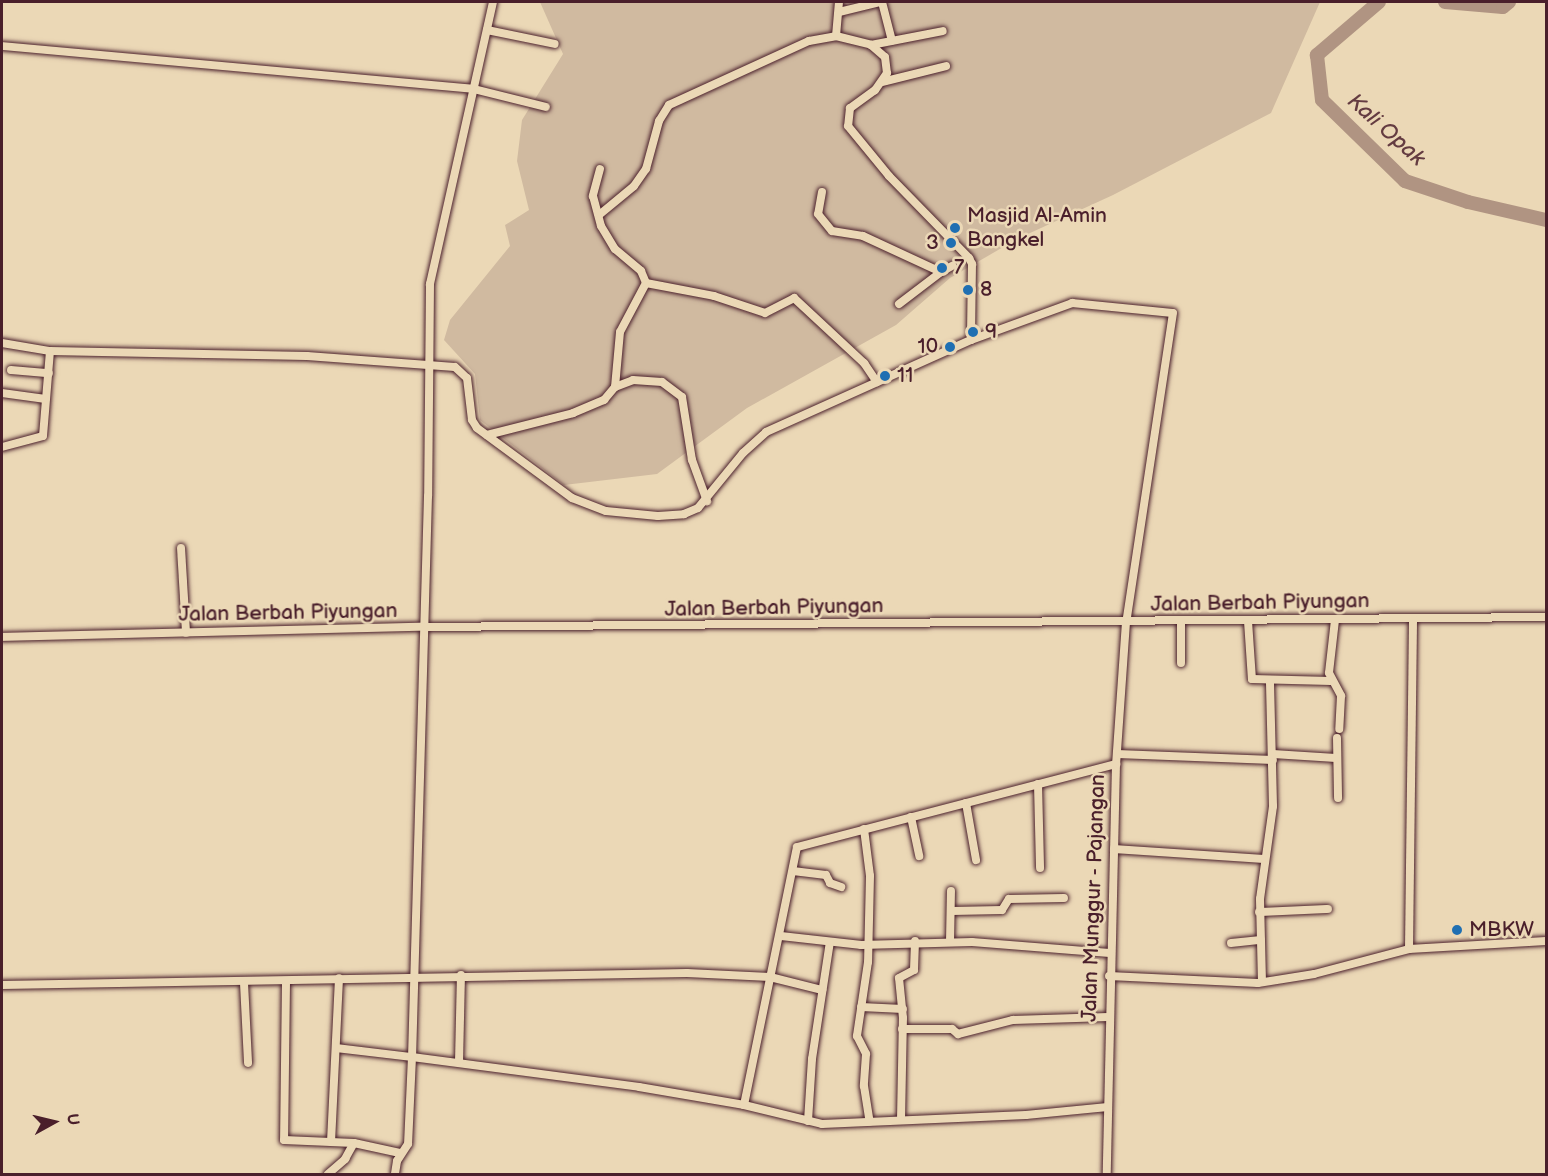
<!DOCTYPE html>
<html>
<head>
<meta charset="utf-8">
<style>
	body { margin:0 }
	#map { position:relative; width:1548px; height:1176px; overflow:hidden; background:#ebd8b6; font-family:"Balsamiq Sans",sans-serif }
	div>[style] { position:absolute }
	.green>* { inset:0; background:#d0baa0 }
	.river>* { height:14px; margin:-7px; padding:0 7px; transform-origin:7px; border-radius:7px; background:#b09482 }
	.roads { filter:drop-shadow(0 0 2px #4a1f2b) drop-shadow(0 0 2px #4a1f2b) }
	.minor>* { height:8px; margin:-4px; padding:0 4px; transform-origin:4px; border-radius:4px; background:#ebd8b6 }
	.dots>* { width:16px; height:16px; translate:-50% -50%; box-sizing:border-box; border:3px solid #ebd8b6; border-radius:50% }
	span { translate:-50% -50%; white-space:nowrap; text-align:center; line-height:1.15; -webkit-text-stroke:5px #ebd8b6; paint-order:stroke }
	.poi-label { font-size:21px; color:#4a1f2b }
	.left { translate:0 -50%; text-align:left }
	.right { translate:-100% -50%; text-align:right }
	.street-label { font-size:21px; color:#4a1f2b }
	.water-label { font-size:22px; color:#643c41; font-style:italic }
	.frame { position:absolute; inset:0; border:3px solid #4a1f2b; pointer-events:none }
	.north { position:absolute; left:24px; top:1092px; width:60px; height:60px; -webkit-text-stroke:4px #ebd8b6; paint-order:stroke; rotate:82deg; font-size:16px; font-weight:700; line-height:24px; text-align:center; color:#4a1f2b }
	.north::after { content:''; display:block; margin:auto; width:21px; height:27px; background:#4a1f2b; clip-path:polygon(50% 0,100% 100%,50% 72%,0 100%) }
</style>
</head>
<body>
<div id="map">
	<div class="green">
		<i style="clip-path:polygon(540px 2px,1320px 2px,1271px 113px,1113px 195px,1017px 239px,950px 278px,896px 325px,747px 408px,657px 474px,564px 485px,480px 420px,475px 374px,444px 340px,450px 320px,510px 246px,505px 225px,529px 210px,517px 161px,522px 120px,563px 54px)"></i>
	</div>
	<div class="river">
		<i style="left:1379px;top:2px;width:82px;rotate:139.5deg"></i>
		<i style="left:1317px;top:55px;width:45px;rotate:83.7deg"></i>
		<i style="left:1322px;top:100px;width:116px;rotate:44.3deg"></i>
		<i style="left:1405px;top:181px;width:66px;rotate:18.4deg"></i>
		<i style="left:1468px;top:202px;width:80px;rotate:13deg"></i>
		<i style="left:1445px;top:2px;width:58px;rotate:4.9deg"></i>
		<i style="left:1503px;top:7px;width:8px;rotate:-40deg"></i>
	</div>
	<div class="roads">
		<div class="minor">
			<i style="left:493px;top:2px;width:289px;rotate:102.6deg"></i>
			<i style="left:430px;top:284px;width:212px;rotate:90.5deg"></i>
			<i style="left:428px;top:496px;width:561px;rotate:91.63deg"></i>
			<i style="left:412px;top:1057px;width:229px;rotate:7.5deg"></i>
			<i style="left:639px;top:1087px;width:107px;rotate:9.7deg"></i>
			<i style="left:744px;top:1105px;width:80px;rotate:13.7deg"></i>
			<i style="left:822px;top:1124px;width:204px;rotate:-2.5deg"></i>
			<i style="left:1026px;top:1115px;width:82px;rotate:-5.6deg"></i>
			<i style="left:882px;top:2px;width:40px;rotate:75.6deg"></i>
			<i style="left:839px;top:12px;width:42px;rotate:-13.7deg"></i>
			<i style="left:487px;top:30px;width:69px;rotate:11.6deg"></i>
			<i style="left:836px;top:36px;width:34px;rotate:-85deg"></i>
			<i style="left:871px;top:45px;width:73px;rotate:-11deg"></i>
			<i style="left:2px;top:46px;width:474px;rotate:5.2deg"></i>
			<i style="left:474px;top:89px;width:74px;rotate:14deg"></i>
			<i style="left:882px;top:82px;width:66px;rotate:-14deg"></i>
			<i style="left:600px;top:169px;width:28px;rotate:105deg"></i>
			<i style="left:593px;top:196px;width:31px;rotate:75deg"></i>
			<i style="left:601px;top:226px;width:27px;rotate:59deg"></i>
			<i style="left:615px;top:249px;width:34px;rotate:40deg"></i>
			<i style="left:641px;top:271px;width:13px;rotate:67deg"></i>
			<i style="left:646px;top:283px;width:55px;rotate:118deg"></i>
			<i style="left:620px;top:332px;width:55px;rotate:95.2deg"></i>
			<i style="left:822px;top:192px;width:22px;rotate:100deg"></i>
			<i style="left:818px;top:214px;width:22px;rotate:51deg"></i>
			<i style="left:832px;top:231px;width:31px;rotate:9deg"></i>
			<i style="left:863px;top:236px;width:86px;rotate:24.8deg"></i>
			<i style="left:941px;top:272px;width:13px;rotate:-29deg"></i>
			<i style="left:599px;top:215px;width:45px;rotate:-39.6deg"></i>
			<i style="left:634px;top:186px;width:21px;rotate:-55deg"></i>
			<i style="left:646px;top:169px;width:50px;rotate:-74.8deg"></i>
			<i style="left:659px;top:121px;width:19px;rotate:-58deg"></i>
			<i style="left:669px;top:105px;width:154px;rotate:-24.6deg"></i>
			<i style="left:809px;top:41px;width:27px;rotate:-10deg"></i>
			<i style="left:836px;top:36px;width:36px;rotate:14deg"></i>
			<i style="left:871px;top:45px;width:18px;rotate:41deg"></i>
			<i style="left:885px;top:57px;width:16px;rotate:83deg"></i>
			<i style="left:887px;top:73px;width:21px;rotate:125deg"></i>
			<i style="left:875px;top:90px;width:31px;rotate:144deg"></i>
			<i style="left:850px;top:108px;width:18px;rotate:96deg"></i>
			<i style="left:848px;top:126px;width:65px;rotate:50.6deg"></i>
			<i style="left:889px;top:176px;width:115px;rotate:45.7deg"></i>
			<i style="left:969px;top:258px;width:7px;rotate:63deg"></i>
			<i style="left:972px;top:264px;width:76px;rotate:90.8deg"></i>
			<i style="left:646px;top:283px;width:69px;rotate:10.8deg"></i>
			<i style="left:714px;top:296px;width:54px;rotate:18.4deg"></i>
			<i style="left:765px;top:313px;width:33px;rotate:-27deg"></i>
			<i style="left:794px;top:298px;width:96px;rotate:42.9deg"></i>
			<i style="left:864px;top:363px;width:23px;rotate:56deg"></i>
			<i style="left:899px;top:304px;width:53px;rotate:-37.3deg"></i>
			<i style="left:2px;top:343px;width:49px;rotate:9.5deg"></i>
			<i style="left:50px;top:351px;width:257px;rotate:1.1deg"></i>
			<i style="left:307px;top:356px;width:148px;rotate:4.3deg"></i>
			<i style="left:455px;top:367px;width:16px;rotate:43deg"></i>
			<i style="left:467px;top:378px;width:42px;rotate:83.2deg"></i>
			<i style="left:472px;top:420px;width:9px;rotate:58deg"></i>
			<i style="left:477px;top:428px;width:118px;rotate:36.4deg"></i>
			<i style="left:572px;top:498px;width:36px;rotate:21deg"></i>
			<i style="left:606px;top:511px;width:52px;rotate:5.5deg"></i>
			<i style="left:658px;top:516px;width:26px;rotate:-4deg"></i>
			<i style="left:684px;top:514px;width:15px;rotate:-23deg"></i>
			<i style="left:698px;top:508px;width:71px;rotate:-50.7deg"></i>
			<i style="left:743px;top:453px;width:31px;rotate:-42deg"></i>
			<i style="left:766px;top:432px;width:225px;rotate:-24.2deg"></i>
			<i style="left:971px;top:340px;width:108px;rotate:-20.1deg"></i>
			<i style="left:1072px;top:303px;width:101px;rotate:5.7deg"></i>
			<i style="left:1173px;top:313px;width:313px;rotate:98.6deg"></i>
			<i style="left:1126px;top:622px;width:142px;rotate:94deg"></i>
			<i style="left:1116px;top:764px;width:410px;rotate:91.3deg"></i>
			<i style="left:11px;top:370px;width:38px;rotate:5deg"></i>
			<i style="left:2px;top:393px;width:44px;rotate:7.8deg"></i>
			<i style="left:487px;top:435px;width:89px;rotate:-14.3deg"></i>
			<i style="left:573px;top:413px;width:34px;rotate:-23deg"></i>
			<i style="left:604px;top:400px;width:17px;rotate:-50deg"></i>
			<i style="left:615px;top:387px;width:19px;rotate:-21deg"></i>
			<i style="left:633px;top:380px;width:29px;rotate:4deg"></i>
			<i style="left:662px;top:382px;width:25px;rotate:37deg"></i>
			<i style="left:682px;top:397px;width:64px;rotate:81deg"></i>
			<i style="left:692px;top:460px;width:44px;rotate:69.9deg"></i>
			<i style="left:2px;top:447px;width:42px;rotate:-15deg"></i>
			<i style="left:43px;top:436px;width:85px;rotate:-85.3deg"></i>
			<i style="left:181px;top:548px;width:85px;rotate:86.6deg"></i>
			<i style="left:1335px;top:620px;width:53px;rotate:96.5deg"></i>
			<i style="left:1329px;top:673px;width:26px;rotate:62deg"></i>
			<i style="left:1341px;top:696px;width:33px;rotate:93deg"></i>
			<i style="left:1181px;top:621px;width:42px;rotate:90deg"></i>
			<i style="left:1248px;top:621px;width:58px;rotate:86.1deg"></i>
			<i style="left:1252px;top:679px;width:79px;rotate:1.5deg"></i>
			<i style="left:2px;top:637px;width:423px;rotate:-1.4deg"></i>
			<i style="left:425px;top:627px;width:1121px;rotate:-0.51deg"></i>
			<i style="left:1337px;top:738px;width:60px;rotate:89deg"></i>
			<i style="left:1117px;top:754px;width:156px;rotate:2.2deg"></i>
			<i style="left:1273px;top:754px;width:63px;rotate:3.6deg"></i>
			<i style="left:1038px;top:784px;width:84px;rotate:88.6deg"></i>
			<i style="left:966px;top:803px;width:58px;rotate:80deg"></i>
			<i style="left:911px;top:817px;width:40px;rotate:78deg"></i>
			<i style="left:864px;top:829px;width:47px;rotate:82.7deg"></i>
			<i style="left:870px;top:876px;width:86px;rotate:91.3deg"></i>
			<i style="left:868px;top:962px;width:75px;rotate:98.5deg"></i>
			<i style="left:857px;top:1036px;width:20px;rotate:63deg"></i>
			<i style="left:866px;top:1054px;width:32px;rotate:94deg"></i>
			<i style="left:864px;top:1086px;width:36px;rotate:81deg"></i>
			<i style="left:1114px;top:849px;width:150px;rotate:3.8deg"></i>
			<i style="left:793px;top:871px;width:33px;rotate:7deg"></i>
			<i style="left:826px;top:875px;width:9px;rotate:63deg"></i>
			<i style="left:830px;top:883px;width:12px;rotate:20deg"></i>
			<i style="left:952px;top:911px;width:50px;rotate:-1.1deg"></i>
			<i style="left:1002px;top:910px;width:13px;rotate:-58deg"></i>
			<i style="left:1009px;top:899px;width:55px;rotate:-1deg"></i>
			<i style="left:1259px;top:912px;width:69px;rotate:-2.5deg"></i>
			<i style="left:781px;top:936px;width:81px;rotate:6.4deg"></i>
			<i style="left:861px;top:945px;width:111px;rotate:-1.5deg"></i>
			<i style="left:972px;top:942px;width:138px;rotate:4.6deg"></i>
			<i style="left:950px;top:942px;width:51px;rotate:-88.9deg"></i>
			<i style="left:1231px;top:943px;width:30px;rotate:-6deg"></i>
			<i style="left:1409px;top:949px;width:330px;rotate:-89.3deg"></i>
			<i style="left:1109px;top:976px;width:149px;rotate:2.7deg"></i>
			<i style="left:1258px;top:983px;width:57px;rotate:-9.1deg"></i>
			<i style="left:1314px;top:974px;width:98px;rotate:-14.7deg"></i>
			<i style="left:1409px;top:949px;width:137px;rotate:-3.3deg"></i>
			<i style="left:286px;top:982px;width:158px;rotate:90.7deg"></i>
			<i style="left:284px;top:1140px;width:70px;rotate:2.5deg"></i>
			<i style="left:354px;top:1143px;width:47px;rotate:12.3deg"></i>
			<i style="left:1262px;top:982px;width:83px;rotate:-91.4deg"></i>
			<i style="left:1260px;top:899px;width:94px;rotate:-82deg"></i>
			<i style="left:1273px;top:806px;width:126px;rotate:-91.4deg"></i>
			<i style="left:244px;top:983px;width:80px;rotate:87.1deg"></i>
			<i style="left:2px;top:985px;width:685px;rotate:-1deg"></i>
			<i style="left:687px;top:973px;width:83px;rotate:2.8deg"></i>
			<i style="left:770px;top:977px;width:54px;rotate:14deg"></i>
			<i style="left:861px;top:1007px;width:42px;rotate:2.7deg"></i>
			<i style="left:902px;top:1029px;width:50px"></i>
			<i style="left:952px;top:1029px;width:8px;rotate:40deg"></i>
			<i style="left:958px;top:1034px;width:57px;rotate:-14.3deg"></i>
			<i style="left:1013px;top:1020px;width:95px;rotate:-1.8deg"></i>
			<i style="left:336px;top:1048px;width:77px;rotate:6.8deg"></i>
			<i style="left:412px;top:1057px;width:87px;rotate:92.6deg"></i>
			<i style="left:408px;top:1144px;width:20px;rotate:123deg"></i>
			<i style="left:397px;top:1161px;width:13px;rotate:99deg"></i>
			<i style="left:459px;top:1062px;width:87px;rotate:-88.7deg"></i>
			<i style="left:744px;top:1105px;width:263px;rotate:-78.4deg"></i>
			<i style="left:797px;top:847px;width:330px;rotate:-14.6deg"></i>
			<i style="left:901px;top:1120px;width:102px;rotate:-88.9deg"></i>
			<i style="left:903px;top:1018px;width:40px;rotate:-95.7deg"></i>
			<i style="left:899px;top:978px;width:17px;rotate:-28deg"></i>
			<i style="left:914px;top:970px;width:29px;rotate:-88deg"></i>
			<i style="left:808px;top:1121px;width:62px;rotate:-86.3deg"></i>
			<i style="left:812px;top:1059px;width:118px;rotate:-81.3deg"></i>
			<i style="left:331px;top:1142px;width:164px;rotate:-87.2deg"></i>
			<i style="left:328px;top:1174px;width:23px;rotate:-41deg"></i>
			<i style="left:345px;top:1159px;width:18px;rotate:-61deg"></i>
		</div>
	</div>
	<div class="dots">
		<i style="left:955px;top:228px;background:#1f6fb2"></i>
		<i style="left:951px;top:243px;background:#1f6fb2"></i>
		<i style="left:942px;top:268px;background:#1f6fb2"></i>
		<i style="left:968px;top:290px;background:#1f6fb2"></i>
		<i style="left:973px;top:332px;background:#1f6fb2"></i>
		<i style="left:950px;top:347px;background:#1f6fb2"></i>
		<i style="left:885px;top:376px;background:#1f6fb2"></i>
		<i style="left:1457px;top:930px;background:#1f6fb2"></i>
	</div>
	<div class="poi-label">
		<span class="left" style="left:967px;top:228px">Masjid Al-Amin<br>Bangkel</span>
		<span class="right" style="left:939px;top:243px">3</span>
		<span class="left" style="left:954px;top:268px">7</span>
		<span class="left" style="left:980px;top:290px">8</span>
		<span class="left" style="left:985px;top:332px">9</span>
		<span class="right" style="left:938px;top:347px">10</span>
		<span class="left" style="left:897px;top:376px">11</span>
		<span class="left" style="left:1469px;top:930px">MBKW</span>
	</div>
	<div class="street-label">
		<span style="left:1260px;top:603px;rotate:-1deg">Jalan Berbah Piyungan</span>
		<span style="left:774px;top:608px;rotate:-1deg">Jalan Berbah Piyungan</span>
		<span style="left:288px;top:613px;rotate:-1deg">Jalan Berbah Piyungan</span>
		<span style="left:1094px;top:898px;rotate:-88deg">Jalan Munggur - Pajangan</span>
	</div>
	<div class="water-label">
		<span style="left:1386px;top:130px;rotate:42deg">Kali Opak</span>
	</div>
	<div class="frame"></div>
	<div class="north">U</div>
</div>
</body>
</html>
